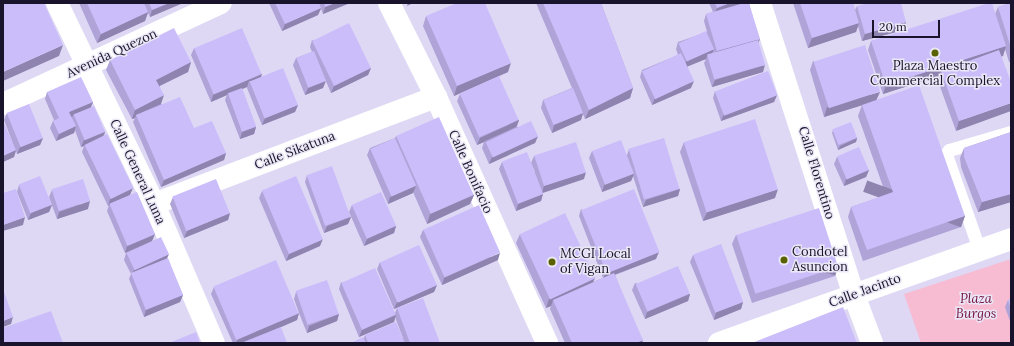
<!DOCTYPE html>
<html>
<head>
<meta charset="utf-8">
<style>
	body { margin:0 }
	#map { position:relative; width:1014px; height:346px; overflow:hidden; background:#ded8f5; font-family:Lora,serif }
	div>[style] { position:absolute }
	.green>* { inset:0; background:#f7bcd2 }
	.lane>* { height:13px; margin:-6.5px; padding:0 6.5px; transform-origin:6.5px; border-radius:6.5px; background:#fff }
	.street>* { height:22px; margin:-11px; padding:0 11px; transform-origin:11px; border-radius:11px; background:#fff }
	.secondary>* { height:22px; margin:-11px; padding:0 11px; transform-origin:11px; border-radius:11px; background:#fff }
	.wall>* { inset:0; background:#afa3d7 }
	.shaded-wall>* { inset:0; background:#8e84af; transform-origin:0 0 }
	.building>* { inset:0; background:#cbbdfa; transform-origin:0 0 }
	.dots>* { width:11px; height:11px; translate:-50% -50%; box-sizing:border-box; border:2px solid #ebe8f6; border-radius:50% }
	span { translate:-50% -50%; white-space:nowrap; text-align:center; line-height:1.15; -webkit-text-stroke:3px #ebe8f6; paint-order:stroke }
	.street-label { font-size:13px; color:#1a132c }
	.poi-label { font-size:13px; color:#1a132c }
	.left { translate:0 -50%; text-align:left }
	.park-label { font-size:13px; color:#731044; font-style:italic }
	.frame { position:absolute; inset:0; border:4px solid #1a132c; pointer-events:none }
	.scale { position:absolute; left:872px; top:20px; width:68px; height:18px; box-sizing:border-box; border:2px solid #1a132c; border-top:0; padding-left:5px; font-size:12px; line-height:14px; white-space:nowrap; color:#1a132c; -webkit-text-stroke:3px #ebe8f6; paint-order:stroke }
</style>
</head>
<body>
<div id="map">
	<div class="green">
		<i style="clip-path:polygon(1011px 259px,1011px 343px,921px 343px,904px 294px)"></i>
	</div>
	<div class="lane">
		<i style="left:979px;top:249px;width:101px;rotate:-109.2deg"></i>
		<i style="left:946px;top:154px;width:5px;rotate:-53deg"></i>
		<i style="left:949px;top:150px;width:65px;rotate:-16.2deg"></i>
	</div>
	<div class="street">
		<i style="left:57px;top:3px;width:223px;rotate:64.2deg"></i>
		<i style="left:154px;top:204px;width:151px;rotate:66.7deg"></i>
		<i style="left:389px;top:3px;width:105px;rotate:63.4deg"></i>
		<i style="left:436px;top:97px;width:270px;rotate:65.7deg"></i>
		<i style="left:154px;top:204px;width:302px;rotate:-20.8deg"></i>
		<i style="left:719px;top:343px;width:310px;rotate:-19.6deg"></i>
	</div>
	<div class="secondary">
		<i style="left:760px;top:3px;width:307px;rotate:72.2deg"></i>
		<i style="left:854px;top:295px;width:51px;rotate:69.4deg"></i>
		<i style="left:3px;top:104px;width:240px;rotate:-24.9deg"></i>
	</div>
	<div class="wall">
		<i style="clip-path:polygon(79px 3px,183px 3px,150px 17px,148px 13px,145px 21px,97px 43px)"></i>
		<i style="clip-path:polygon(269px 3px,350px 3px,323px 14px,321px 9px,318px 15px,282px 31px)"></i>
		<i style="clip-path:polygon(536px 3px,601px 3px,633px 88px,630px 98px,585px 119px,583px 114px,581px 120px,552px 133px,541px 108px,543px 100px,572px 88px)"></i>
		<i style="clip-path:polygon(709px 3px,749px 3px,758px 43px,763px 72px,712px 87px,704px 63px,706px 59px,687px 66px,691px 88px,652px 105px,640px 77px,642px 70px,678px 55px,676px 49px,678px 42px,707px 32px,704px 21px,706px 14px,713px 12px)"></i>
		<i style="clip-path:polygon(793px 3px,853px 3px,855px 10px,857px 6px,904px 30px,862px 41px,858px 26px,856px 32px,808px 48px)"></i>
		<i style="clip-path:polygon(1011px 3px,1011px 62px,1009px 62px,1005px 49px,1003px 56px,1002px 56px,956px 131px,938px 81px,939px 76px,883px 94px,868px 50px,871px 41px,995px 14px,998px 7px)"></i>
		<i style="clip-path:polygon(426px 16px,508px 72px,454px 96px,423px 26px)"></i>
		<i style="clip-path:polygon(312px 40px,371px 68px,368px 75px,331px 93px,325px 79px,323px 88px,305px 95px,293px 65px,296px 58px,312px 52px,310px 47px)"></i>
		<i style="clip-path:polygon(194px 48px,262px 74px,261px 76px,298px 105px,295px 112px,262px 125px,247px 88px,247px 87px,242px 89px,256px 127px,254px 134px,240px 139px,225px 100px,227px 95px,211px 102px,191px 55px)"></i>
		<i style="clip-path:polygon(110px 60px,191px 62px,188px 72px,160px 86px,161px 104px,194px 128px,226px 153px,224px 160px,161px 187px,133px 122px,135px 118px,132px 119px,106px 70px)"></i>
		<i style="clip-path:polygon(813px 61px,877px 100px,965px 216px,961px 227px,863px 261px,848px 217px,851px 207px,886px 195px,858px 116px,862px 105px,824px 117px,810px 70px)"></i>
		<i style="clip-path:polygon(715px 91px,777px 95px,774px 102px,721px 121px,713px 98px)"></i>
		<i style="clip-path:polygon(47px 92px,93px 102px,91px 107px,105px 132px,104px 136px,130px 195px,155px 234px,152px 241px,167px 258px,183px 295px,180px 302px,144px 317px,129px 279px,131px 274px,124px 260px,126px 253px,143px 245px,125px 253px,107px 211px,109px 205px,108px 206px,82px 152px,84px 146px,81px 147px,75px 130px,74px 133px,56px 141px,50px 128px,53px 121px,54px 120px,45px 99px)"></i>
		<i style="clip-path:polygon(460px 94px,519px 120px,517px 127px,538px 136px,535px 143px,489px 164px,482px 148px,484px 142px,477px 145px,457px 101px)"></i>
		<i style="clip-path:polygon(7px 113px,43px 138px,40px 145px,17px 154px,16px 151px,14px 157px,3px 162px,3px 122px,15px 149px,4px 120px)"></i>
		<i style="clip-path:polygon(833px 130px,857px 138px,856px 142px,838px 150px,832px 133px)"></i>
		<i style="clip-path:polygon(1011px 132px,1011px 202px,978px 212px,961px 167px,960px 158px,964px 148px)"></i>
		<i style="clip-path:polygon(396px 136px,474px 195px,470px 204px,427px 224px,413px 192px,413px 193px,388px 204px,367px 155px,370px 148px,395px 138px)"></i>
		<i style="clip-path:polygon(684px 142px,775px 198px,703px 221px,680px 152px)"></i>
		<i style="clip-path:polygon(629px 149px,680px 189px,678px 196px,643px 207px,633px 176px,631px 181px,602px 192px,589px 158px,592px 151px,627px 155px)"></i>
		<i style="clip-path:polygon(534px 156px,584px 179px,543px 193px,541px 201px,516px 211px,499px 169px,502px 162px,535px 172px,531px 163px)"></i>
		<i style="clip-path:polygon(837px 157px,869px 170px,866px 177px,844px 186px,834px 164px)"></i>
		<i style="clip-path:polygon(307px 175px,351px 217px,348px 224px,324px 233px,305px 182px)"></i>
		<i style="clip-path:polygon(19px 185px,52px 205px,49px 212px,28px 220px,17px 192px)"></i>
		<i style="clip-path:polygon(52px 190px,88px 209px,57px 219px,49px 197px)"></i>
		<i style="clip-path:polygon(262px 191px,320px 246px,286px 261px,259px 198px)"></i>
		<i style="clip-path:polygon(173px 197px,230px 213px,228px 220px,184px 238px,170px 204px)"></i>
		<i style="clip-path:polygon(352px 205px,396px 226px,394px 233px,364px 246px,349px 212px)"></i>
		<i style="clip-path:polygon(581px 209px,656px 259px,615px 275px,642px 343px,565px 343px,550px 309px,551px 306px,546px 308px,516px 243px,520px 234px,595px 278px,593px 282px,603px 278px,579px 216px)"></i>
		<i style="clip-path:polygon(423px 230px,498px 260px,442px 285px,420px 237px)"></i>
		<i style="clip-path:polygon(736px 235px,838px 267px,835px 276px,752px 303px,732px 244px)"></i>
		<i style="clip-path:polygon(693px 255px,743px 302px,741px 309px,714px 320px,690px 262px)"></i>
		<i style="clip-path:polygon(380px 262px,437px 285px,434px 292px,394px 309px,377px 269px)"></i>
		<i style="clip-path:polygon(341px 282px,395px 313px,397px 308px,440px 343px,351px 343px,364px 338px,365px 335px,403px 338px,395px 317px,394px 322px,359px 337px,339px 289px)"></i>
		<i style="clip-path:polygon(635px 283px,690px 294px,688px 301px,645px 319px,632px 290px)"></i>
		<i style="clip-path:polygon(214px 287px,299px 313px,294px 299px,296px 292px,339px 314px,337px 321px,307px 333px,299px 313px,297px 320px,270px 332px,287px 343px,233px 343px,211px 294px)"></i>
		<i style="clip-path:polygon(1011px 299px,1011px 324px,1005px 307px,1008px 300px)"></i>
	</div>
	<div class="shaded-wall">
		<i style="clip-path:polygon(169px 3px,183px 3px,150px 17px,152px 10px)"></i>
		<i style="clip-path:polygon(335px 3px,350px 3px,323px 14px,325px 7px)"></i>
		<i style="clip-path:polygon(408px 3px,413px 3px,407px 6px)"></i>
		<i style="clip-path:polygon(730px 3px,745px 3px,714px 15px,717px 8px)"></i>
		<i style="clip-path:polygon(321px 8px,318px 15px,282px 31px,285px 24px)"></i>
		<i style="clip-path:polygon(148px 12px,145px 21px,97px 43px,101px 34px)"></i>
		<i style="clip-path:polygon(906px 22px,904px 30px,862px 41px,865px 34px)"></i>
		<i style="clip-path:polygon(859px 23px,856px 32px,808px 48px,812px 38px)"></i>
		<i style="clip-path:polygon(760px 39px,757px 46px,714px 58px,717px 51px)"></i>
		<i style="clip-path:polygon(63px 45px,59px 56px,3px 81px,3px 72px)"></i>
		<i style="clip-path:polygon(1006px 46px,1003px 56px,943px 75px,941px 71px,939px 76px,883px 94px,886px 85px)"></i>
		<i style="clip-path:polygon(714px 49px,711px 56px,707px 56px,706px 59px,684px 68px,686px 61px)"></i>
		<i style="clip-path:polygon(191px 62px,188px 72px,153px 89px,156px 80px)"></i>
		<i style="clip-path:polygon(511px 63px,508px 72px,454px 96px,457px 86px)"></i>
		<i style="clip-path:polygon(765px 65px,763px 72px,712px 87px,715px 80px)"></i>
		<i style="clip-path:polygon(371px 68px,368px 75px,331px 93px,334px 86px)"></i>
		<i style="clip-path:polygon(262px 74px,259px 82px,249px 81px,247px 87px,228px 95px,228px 93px,227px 95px,211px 102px,213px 95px)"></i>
		<i style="clip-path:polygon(326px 81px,323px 88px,305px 95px,308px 88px)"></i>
		<i style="clip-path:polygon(694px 81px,691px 88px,652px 105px,655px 98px)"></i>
		<i style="clip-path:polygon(633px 88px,630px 98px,585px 119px,589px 110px)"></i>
		<i style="clip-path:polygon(880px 92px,876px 101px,824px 117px,827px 107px)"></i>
		<i style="clip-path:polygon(164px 95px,161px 104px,136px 115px,135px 118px,132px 119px,135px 110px)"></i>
		<i style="clip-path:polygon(777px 95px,774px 102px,721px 121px,724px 114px)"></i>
		<i style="clip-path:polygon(93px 102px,90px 109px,74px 114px,72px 117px,67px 119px,69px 112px)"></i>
		<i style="clip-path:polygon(1011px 103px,1011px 111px,956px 131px,959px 121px)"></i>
		<i style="clip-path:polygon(298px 105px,295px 112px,262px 125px,265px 118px)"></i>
		<i style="clip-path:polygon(583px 113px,581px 120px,552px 133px,554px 125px)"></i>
		<i style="clip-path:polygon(519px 120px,516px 127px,485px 141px,484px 142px,477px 145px,480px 138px)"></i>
		<i style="clip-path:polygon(76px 126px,74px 133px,56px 141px,59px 134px)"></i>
		<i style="clip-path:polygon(256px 127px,254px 134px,240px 139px,242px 132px)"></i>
		<i style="clip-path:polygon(105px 132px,102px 139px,85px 145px,84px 146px,81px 147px,84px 140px)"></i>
		<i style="clip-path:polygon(538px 136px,535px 143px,489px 164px,492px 157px)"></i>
		<i style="clip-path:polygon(43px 138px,40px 145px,17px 154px,20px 147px)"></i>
		<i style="clip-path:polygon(857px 138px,856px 142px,838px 150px,840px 146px)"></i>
		<i style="clip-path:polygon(16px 150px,14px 157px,3px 162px,3px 156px)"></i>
		<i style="clip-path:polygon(226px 153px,224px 160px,161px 187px,164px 180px)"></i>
		<i style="clip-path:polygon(869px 170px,866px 177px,844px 186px,846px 179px)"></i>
		<i style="clip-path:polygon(586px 172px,584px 179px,542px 193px,544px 186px)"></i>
		<i style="clip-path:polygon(634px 174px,631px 181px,602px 192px,604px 185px)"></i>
		<i style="clip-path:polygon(416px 186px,413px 193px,388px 204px,390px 197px)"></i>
		<i style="clip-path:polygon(133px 188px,130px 195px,110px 204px,108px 206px,110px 199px)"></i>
		<i style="clip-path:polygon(680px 189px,678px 196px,643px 207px,646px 200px)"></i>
		<i style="clip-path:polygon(778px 189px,775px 198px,703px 221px,707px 212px)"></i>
		<i style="clip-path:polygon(543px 194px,541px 201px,516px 211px,518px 204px)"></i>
		<i style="clip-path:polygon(1011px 194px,1011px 202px,978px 212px,982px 202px)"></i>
		<i style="clip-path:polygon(474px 195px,470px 204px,427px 224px,430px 214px)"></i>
		<i style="clip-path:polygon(90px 201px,88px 209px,57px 219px,59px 212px)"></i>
		<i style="clip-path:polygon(52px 205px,49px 212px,28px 220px,31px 213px)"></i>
		<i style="clip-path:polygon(230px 213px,228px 220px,184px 238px,187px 231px)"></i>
		<i style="left:965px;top:216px;width:12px;height:104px;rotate:110deg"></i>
		<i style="clip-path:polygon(25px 217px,23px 225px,3px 231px,3px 225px)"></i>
		<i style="clip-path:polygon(351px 217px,348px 224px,324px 233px,327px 226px)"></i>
		<i style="clip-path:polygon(396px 226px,394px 233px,364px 246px,367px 239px)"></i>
		<i style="clip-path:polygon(155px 234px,152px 241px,125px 253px,127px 246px)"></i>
		<i style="clip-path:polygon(323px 239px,320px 246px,286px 261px,289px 254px)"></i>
		<i style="clip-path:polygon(659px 252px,656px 259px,603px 279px,606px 272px)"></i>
		<i style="clip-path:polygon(500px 253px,498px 260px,442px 285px,444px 278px)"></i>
		<i style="clip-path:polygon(169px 254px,166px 261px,132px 275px,134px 270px)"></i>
		<i style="left:838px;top:267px;width:9px;height:87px;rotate:108deg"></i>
		<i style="clip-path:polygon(595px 278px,591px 287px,553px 300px,551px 306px,546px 308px,549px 299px)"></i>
		<i style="clip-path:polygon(437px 285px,434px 292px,394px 309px,397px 302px)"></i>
		<i style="clip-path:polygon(690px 294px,688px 301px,645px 319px,647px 312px)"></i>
		<i style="clip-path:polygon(183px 295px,180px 302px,144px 317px,146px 309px)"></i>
		<i style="clip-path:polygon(743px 302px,741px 309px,714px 320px,716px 312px)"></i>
		<i style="clip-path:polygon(299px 313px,297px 320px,244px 343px,236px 343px,237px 340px)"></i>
		<i style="clip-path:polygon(339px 314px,337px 321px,307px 333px,309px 326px)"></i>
		<i style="clip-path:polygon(396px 315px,394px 322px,359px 337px,362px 330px)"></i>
		<i style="clip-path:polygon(13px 317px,11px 324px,3px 327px,3px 321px)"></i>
		<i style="clip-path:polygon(643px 340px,642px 343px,636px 343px)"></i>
	</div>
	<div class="building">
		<i style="clip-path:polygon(3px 3px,44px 3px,63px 45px,3px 72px)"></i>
		<i style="clip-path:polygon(87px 3px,144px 3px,148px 12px,101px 34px)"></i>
		<i style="clip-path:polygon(149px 3px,169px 3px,152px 10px)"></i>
		<i style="clip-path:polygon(275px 3px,319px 3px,321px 8px,285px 24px)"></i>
		<i style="clip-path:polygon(324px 3px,335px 3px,325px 7px)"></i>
		<i style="clip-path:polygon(457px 3px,485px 3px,511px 63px,457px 86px,426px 16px)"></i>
		<i style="clip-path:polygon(543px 3px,601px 3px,633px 88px,589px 110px)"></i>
		<i style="clip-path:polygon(715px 3px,730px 3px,717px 8px)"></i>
		<i style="clip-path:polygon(744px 3px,749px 3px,760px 39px,717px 51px,706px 14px)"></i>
		<i style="clip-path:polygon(800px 3px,853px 3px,859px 23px,812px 38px)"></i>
		<i style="clip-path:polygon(868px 3px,901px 3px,906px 22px,865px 34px,857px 6px)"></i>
		<i style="clip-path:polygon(989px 3px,992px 3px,1006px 46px,886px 85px,871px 41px)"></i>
		<i style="clip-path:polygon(1010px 3px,1011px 3px,1011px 48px,998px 7px)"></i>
		<i style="left:349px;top:23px;width:50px;height:41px;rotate:64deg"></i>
		<i style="clip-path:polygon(174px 28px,191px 62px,156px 80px,164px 95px,135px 110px,110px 60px)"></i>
		<i style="left:242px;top:28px;width:50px;height:52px;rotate:67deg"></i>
		<i style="left:706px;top:31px;width:20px;height:30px;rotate:66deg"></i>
		<i style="left:758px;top:40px;width:26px;height:53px;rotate:74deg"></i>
		<i style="left:865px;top:45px;width:49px;height:54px;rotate:72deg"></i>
		<i style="clip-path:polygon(999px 50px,1011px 82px,1011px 103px,959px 121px,941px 71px)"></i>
		<i style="left:314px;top:51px;width:32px;height:19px;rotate:68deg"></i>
		<i style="left:681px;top:53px;width:31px;height:43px;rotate:65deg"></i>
		<i style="left:283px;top:68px;width:40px;height:36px;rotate:68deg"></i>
		<i style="left:768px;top:71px;width:26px;height:57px;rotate:69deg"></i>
		<i style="left:499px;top:76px;width:48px;height:43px;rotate:66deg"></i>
		<i style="clip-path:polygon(81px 77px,93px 102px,69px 112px,76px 126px,59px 134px,53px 121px,59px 118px,47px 92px)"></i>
		<i style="clip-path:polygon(919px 85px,965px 216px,867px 250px,851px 207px,893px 192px,862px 105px)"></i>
		<i style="left:242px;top:88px;width:41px;height:15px;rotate:70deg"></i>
		<i style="left:573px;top:88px;width:27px;height:32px;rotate:68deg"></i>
		<i style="clip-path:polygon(180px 97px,194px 128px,212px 121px,226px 153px,164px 180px,136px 115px)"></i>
		<i style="left:29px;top:104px;width:37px;height:24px;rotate:68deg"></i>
		<i style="left:94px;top:106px;width:28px;height:22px;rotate:67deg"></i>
		<i style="left:439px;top:117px;width:85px;height:47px;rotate:66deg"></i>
		<i style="left:755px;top:119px;width:74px;height:75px;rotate:72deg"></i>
		<i style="left:531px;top:121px;width:17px;height:50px;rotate:65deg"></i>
		<i style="clip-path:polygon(3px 122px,16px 150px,3px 156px)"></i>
		<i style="left:851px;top:122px;width:17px;height:20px;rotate:69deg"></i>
		<i style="clip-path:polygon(1011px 132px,1011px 194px,982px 202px,964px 157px,964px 148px)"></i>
		<i style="left:107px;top:134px;width:60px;height:25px;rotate:64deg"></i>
		<i style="left:395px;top:138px;width:52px;height:27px;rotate:66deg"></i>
		<i style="left:664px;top:138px;width:53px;height:37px;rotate:73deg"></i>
		<i style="left:621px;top:140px;width:36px;height:31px;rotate:69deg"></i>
		<i style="left:576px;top:142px;width:32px;height:44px;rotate:72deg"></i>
		<i style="left:859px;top:147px;width:25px;height:24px;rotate:67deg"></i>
		<i style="left:527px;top:152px;width:45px;height:27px;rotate:69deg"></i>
		<i style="left:332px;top:166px;width:54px;height:27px;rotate:70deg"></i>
		<i style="left:40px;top:176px;width:31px;height:23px;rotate:68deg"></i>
		<i style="left:296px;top:176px;width:69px;height:37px;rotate:67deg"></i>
		<i style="left:83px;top:179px;width:23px;height:33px;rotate:72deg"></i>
		<i style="left:216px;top:179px;width:37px;height:47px;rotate:68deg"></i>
		<i style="clip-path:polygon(16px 189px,25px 217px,3px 225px,3px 193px)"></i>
		<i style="left:634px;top:189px;width:68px;height:57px;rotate:68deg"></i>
		<i style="left:137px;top:192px;width:46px;height:30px;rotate:67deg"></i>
		<i style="left:381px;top:192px;width:37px;height:32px;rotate:66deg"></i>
		<i style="left:479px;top:205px;width:52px;height:61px;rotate:66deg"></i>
		<i style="left:819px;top:208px;width:62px;height:87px;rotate:72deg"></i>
		<i style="left:565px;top:213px;width:72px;height:50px;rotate:65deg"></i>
		<i style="left:161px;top:237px;width:19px;height:38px;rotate:65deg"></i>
		<i style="left:721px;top:244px;width:62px;height:30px;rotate:69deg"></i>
		<i style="left:419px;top:245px;width:44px;height:43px;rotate:66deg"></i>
		<i style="left:168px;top:258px;width:40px;height:40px;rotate:68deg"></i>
		<i style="left:276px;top:260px;width:58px;height:68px;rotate:67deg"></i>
		<i style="left:678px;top:266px;width:30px;height:46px;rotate:67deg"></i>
		<i style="left:375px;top:268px;width:51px;height:37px;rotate:66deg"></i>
		<i style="clip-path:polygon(614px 273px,643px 340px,636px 343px,572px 343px,553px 300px)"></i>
		<i style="left:327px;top:280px;width:36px;height:33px;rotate:71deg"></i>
		<i style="clip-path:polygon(3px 289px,13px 317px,3px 321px)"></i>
		<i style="clip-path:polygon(423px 298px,440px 343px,410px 343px,397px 308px)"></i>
		<i style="clip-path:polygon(1011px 299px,1011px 310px,1008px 300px)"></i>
		<i style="clip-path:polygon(843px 307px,857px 343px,752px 343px)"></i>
		<i style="clip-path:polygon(51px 311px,63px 343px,3px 343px,3px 328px)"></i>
		<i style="clip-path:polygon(396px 322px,405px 343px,368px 343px,365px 335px)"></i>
		<i style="clip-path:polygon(281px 327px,287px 343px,241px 343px)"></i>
		<i style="clip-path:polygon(196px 332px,200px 343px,169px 343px)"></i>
		<i style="clip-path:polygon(363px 337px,366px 343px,351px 343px)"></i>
	</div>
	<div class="dots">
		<i style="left:935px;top:53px;background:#5a6200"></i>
		<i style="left:784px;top:260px;background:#5a6200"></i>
		<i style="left:552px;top:262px;background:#5a6200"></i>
	</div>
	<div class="street-label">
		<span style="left:112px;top:54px;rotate:-25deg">Avenida Quezon</span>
		<span style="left:295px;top:151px;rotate:-21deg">Calle Sikatuna</span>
		<span style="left:137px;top:172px;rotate:65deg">Calle General Luna</span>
		<span style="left:470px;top:172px;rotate:66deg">Calle Bonifacio</span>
		<span style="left:816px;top:173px;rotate:73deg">Calle Florentino</span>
		<span style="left:865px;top:291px;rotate:-20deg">Calle Jacinto</span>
	</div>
	<div class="poi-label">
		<span style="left:935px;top:74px">Plaza Maestro<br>Commercial Complex</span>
		<span class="left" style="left:792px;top:260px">Condotel<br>Asuncion</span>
		<span class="left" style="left:560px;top:262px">MCGI Local<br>of Vigan</span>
	</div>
	<div class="park-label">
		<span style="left:976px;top:307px">Plaza<br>Burgos</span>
	</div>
	<div class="frame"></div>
	<div class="scale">20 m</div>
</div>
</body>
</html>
